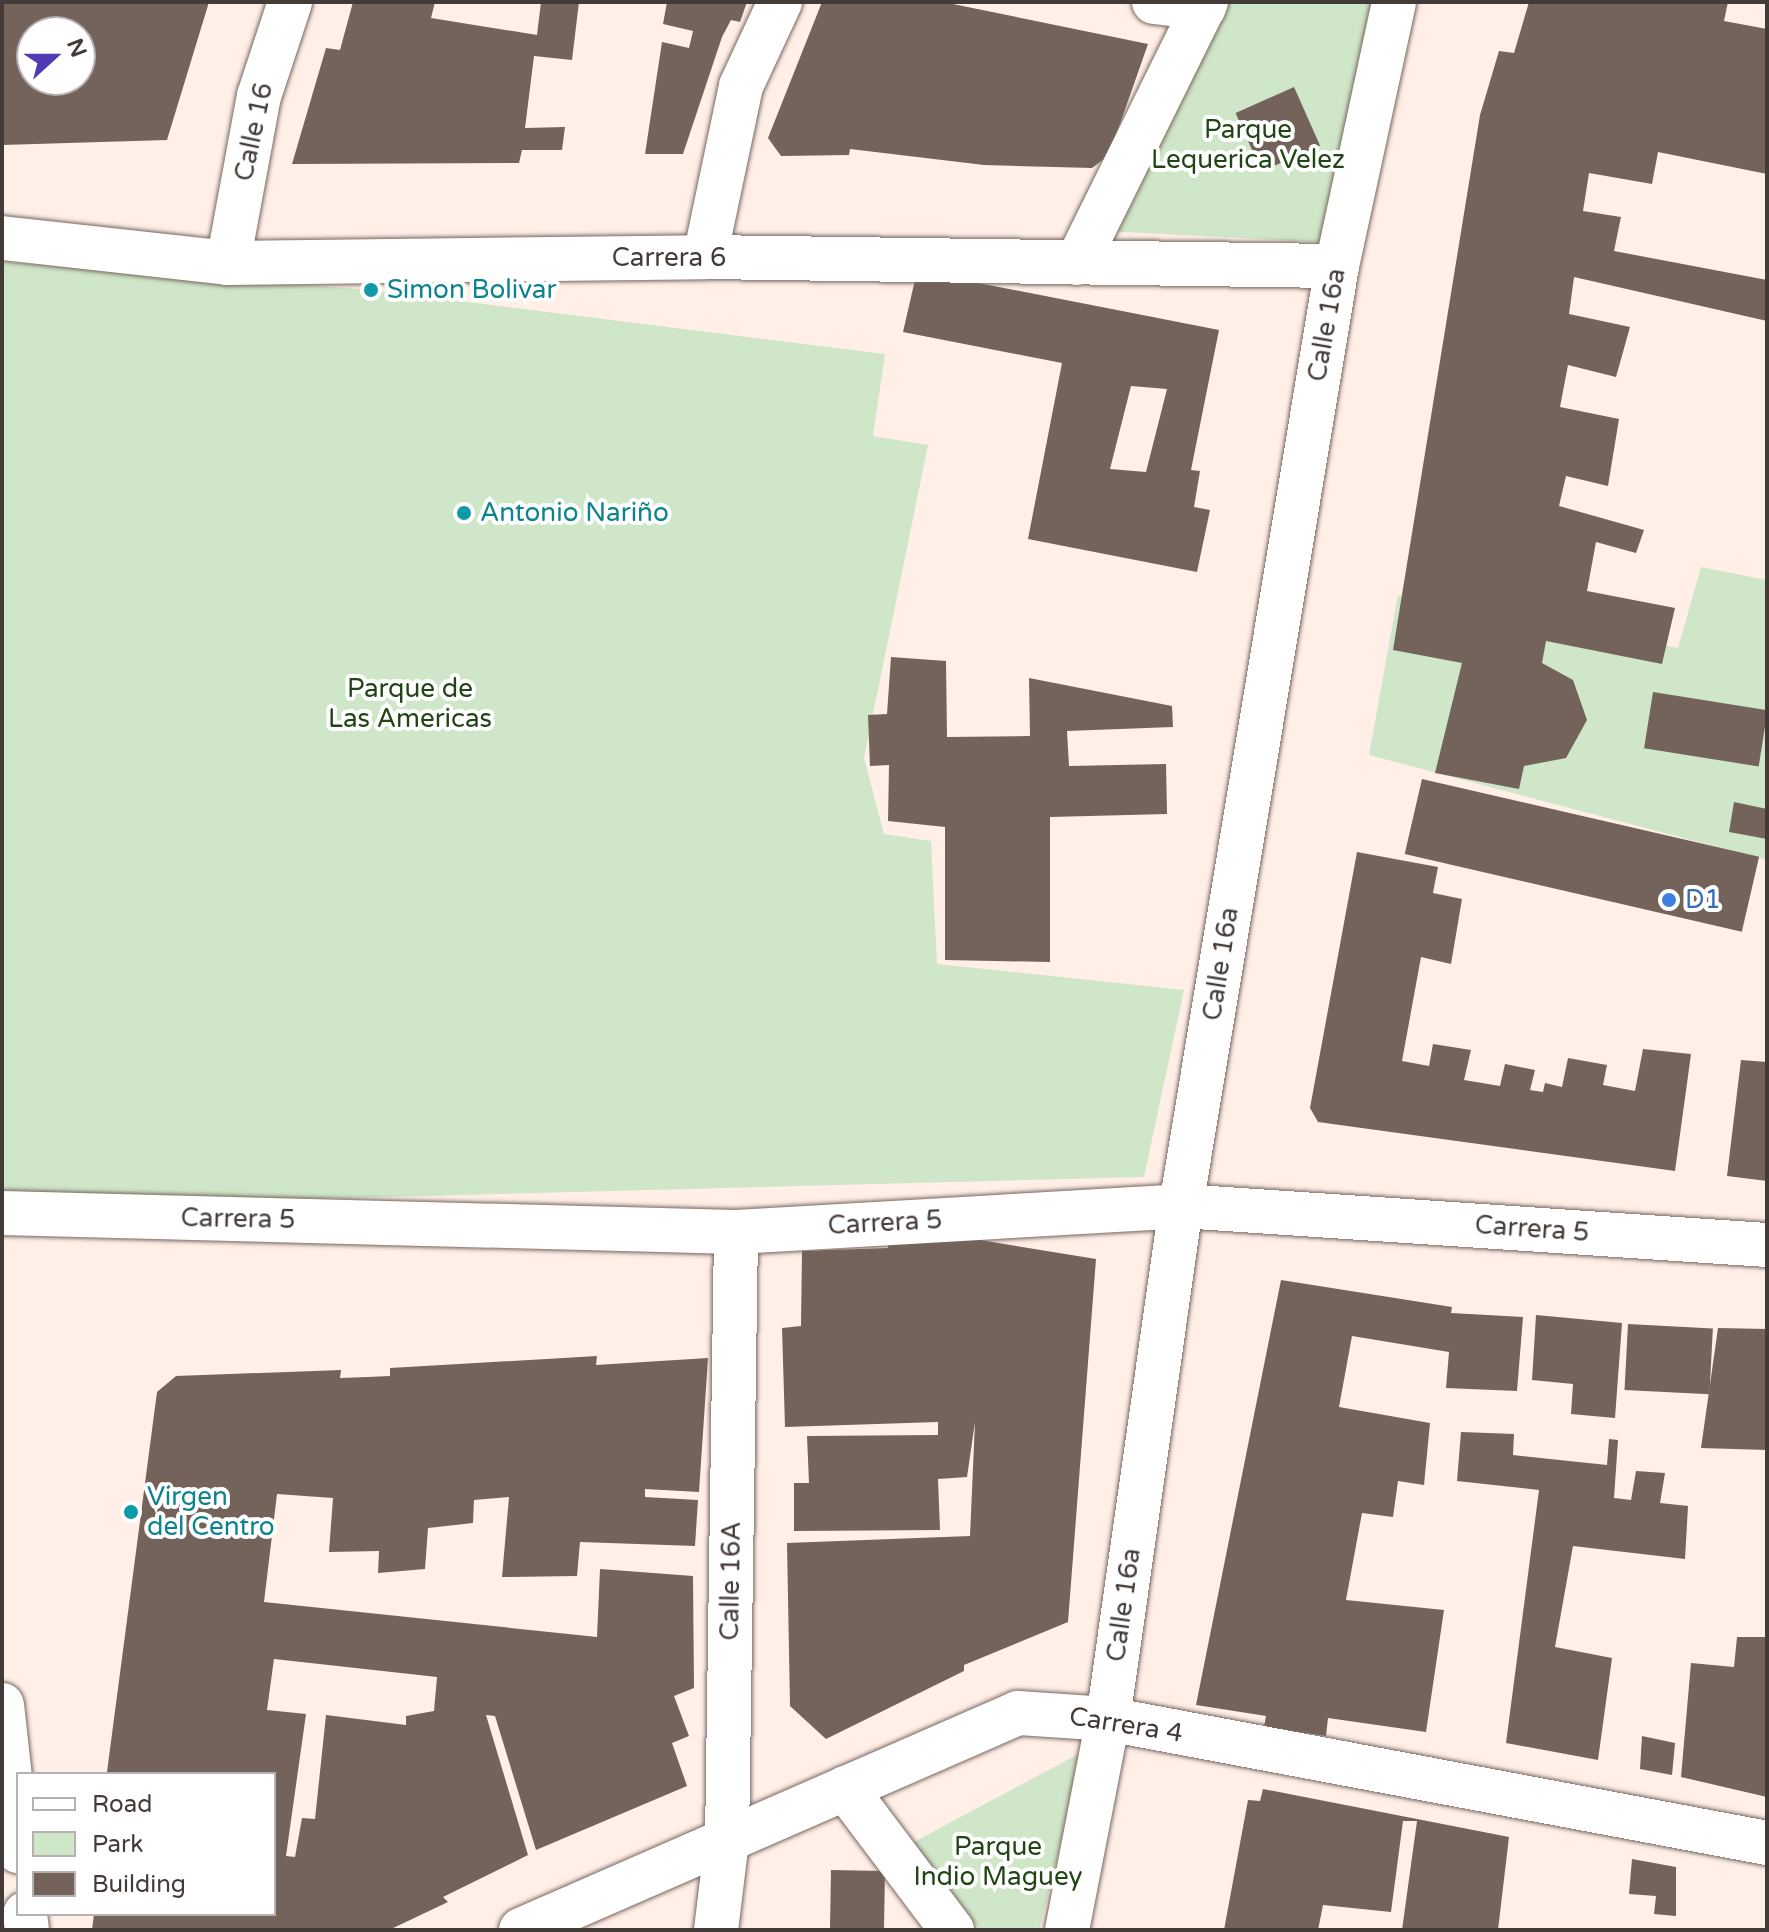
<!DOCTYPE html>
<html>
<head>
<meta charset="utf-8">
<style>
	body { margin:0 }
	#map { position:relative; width:1769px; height:1932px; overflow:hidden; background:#ffefe7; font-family:"Varela Round",sans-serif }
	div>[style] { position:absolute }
	.green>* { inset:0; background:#cfe6c8 }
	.building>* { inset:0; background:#73635a; transform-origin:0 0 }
	.roads { filter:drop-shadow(0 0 2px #77675e) drop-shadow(0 0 2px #77675e) }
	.minor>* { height:44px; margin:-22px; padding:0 22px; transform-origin:22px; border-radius:22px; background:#fff }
	.secondary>* { height:44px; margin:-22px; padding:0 22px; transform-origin:22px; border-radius:22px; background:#fff }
	.dots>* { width:22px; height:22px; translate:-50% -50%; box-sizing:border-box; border:4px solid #fff; border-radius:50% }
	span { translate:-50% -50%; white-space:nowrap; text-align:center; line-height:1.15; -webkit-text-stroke:8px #fff; paint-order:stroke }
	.park-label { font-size:26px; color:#214515 }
	.street-label { font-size:26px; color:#433b37 }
	.culture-label { font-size:26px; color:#0d838f }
	.left { translate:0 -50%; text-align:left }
	.shop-label { font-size:26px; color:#366cbe }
	.frame { position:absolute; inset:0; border:4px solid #433b37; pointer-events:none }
	.legend { position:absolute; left:16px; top:1772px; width:260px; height:144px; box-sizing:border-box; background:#fff; border:2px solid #b4b1af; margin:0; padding:10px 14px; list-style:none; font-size:24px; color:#433b37 }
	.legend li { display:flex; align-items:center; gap:16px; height:40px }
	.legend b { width:40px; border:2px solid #b4b1af }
	.north { position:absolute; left:16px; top:16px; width:80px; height:80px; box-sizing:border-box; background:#fff; border:2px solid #b4b1af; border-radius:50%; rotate:69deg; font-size:22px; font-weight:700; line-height:32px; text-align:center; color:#433b37 }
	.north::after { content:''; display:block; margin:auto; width:28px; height:36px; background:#513bb3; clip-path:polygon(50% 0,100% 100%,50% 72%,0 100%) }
</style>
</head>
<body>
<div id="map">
	<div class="green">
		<i style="clip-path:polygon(1214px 2px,1373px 2px,1321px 242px,1103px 231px)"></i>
		<i style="clip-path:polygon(2px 262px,371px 290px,885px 354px,873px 436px,928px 445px,864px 758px,884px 834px,931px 841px,937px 964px,1184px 990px,1144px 1177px,2px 1207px)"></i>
		<i style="clip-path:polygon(1701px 567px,1767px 580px,1767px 860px,1369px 755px,1398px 595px,1678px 648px)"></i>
		<i style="clip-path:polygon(1084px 1751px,1039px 1930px,980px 1930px,914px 1842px)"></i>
	</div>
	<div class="building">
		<i style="clip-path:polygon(evenodd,2px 2px,209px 2px,167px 140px,2px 145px,2px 2px,32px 32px,80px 32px,80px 80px,32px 80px,32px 32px)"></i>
		<i style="clip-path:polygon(353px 2px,435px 2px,431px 18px,537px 35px,541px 2px,579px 2px,572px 60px,534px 56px,525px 128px,565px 127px,562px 150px,522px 150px,519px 163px,292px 164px,326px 48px,340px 50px)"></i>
		<i style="clip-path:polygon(667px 2px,747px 2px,740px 22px,731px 20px,722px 37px,683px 154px,645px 154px,662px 42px,689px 48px,693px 31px,663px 24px)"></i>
		<i style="clip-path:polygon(822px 2px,943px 2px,1148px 44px,1109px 155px,1092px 168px,984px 165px,850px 149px,849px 155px,781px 156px,768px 138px)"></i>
		<i style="clip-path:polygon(1529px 2px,1728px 2px,1724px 21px,1767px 29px,1767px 174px,1658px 152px,1652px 184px,1589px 173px,1583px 211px,1621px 217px,1614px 251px,1767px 280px,1767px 321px,1574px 277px,1569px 314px,1630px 327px,1616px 377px,1568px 365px,1560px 407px,1619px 419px,1608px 486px,1566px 476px,1559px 506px,1644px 530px,1636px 553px,1596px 542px,1587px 591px,1675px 608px,1662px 664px,1546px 641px,1542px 663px,1573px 680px,1587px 720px,1566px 758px,1524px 766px,1519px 789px,1435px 773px,1462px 663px,1393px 650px,1480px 115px,1499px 51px,1514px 53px)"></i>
		<i style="left:1294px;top:87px;width:64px;height:64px;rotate:66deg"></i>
		<i style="clip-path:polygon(evenodd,917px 271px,1219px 330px,1191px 470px,1200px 471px,1194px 507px,1210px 510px,1197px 572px,1028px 539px,1062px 363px,903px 332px,917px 271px,1131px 386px,1167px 389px,1146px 472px,1110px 469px,1131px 386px)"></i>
		<i style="clip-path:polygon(891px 657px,946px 661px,947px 737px,1030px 736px,1029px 678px,1172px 706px,1173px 727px,1067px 731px,1069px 766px,1166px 764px,1167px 814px,1050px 817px,1050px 962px,945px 960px,945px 827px,888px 821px,889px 765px,870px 766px,868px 715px,887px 714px)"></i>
		<i style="left:1653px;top:692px;width:116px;height:57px;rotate:9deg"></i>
		<i style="left:1422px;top:779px;width:346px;height:77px;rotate:13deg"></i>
		<i style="clip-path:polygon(1734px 802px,1767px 809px,1767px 839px,1729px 832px)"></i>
		<i style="clip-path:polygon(1357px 852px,1438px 867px,1433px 893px,1462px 899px,1451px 964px,1421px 957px,1402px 1061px,1429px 1066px,1433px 1044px,1471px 1050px,1464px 1080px,1500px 1086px,1505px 1064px,1535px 1070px,1530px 1090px,1543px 1092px,1545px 1083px,1562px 1087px,1568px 1058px,1607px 1065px,1603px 1085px,1635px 1091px,1643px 1049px,1691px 1054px,1675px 1171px,1318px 1122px,1310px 1108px)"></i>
		<i style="clip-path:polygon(1741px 1060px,1767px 1062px,1767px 1181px,1727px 1176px)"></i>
		<i style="clip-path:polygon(979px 1230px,980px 1240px,1096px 1259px,1068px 1622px,964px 1665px,964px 1671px,826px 1739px,790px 1706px,787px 1543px,970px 1536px,975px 1422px,967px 1477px,938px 1479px,940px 1530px,794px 1531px,794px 1483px,809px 1483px,807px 1436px,938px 1435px,938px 1422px,785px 1427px,782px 1328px,801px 1326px,802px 1251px,888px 1248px,888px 1234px)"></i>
		<i style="clip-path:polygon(1281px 1280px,1452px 1307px,1451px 1313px,1523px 1317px,1517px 1391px,1446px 1388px,1449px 1352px,1352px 1336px,1339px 1407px,1430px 1423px,1424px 1485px,1398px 1481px,1393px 1517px,1362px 1513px,1346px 1600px,1444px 1610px,1426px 1732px,1328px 1718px,1326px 1736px,1264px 1727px,1266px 1716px,1196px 1705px)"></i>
		<i style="clip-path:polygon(1536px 1315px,1622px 1323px,1615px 1418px,1571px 1414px,1573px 1384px,1532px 1380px)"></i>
		<i style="left:1628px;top:1324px;width:85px;height:66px;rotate:3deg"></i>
		<i style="clip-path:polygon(1718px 1328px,1767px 1329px,1767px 1450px,1701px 1448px)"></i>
		<i style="clip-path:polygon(evenodd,597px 1356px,596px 1365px,708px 1358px,699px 1492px,645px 1489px,645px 1497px,698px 1500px,695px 1546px,580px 1542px,577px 1576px,502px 1577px,509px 1497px,474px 1500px,473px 1523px,428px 1528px,425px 1569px,378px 1573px,379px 1551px,329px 1552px,333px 1498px,277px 1494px,264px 1602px,597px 1637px,600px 1569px,693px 1576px,694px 1688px,674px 1696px,689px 1736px,672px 1743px,687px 1786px,536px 1850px,495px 1716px,486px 1715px,528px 1855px,443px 1897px,448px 1902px,389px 1930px,92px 1930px,94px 1914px,274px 1914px,274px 1774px,107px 1772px,157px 1392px,176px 1376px,341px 1370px,340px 1378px,368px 1377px,390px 1376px,390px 1368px,597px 1356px,274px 1659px,437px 1677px,434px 1711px,406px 1716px,406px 1725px,326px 1715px,315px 1819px,302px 1818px,295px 1857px,286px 1856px,306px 1714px,267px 1710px,274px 1659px)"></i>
		<i style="clip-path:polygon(1461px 1432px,1514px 1434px,1513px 1455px,1607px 1465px,1609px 1439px,1618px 1440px,1614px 1498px,1631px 1500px,1636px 1471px,1665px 1473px,1660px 1503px,1688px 1506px,1685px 1559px,1573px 1546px,1555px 1647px,1612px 1658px,1598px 1760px,1506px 1743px,1539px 1490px,1457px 1481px)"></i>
		<i style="clip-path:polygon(1737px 1637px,1767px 1637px,1767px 1797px,1681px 1777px,1691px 1663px,1734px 1667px)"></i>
		<i style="clip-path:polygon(1642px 1736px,1675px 1743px,1672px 1775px,1640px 1769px)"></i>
		<i style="clip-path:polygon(1263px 1789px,1509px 1837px,1498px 1930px,1402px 1930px,1417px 1821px,1403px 1821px,1391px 1912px,1323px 1905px,1318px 1930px,1224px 1930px,1248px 1800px,1260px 1801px)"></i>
		<i style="clip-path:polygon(1632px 1859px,1676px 1867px,1676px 1916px,1654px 1914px,1656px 1896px,1629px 1894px)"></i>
		<i style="left:831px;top:1870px;width:54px;height:60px;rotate:1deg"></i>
	</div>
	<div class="roads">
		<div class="minor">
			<i style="left:1154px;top:2px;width:50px;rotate:6.8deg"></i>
			<i style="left:705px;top:257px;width:175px;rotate:-78.1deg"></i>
			<i style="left:741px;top:86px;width:93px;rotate:-65.1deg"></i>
			<i style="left:228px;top:263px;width:170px;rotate:-79.5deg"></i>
			<i style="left:259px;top:96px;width:99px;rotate:-71.7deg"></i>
			<i style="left:1077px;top:263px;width:291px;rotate:-63.7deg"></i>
			<i style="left:2px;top:1213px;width:734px;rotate:1.48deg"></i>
			<i style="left:736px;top:1232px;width:446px;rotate:-3.3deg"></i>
			<i style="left:1181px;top:1206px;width:587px;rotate:3.81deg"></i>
			<i style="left:2px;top:1705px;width:147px;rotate:83.7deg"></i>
			<i style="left:845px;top:1788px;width:178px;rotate:53deg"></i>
			<i style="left:25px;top:1914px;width:16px;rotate:83deg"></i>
			<i style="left:521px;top:1930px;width:542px;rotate:-23.59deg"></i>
			<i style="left:1018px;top:1713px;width:90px;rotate:3.8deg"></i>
			<i style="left:1108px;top:1719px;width:671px;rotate:10.66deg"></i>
			<i style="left:716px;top:1930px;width:91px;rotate:-83deg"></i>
			<i style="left:727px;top:1840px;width:608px;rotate:-89.15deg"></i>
		</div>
		<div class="secondary">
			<i style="left:2px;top:238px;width:227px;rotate:6.3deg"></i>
			<i style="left:228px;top:263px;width:477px;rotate:-0.7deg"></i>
			<i style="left:705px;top:257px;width:632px;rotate:0.82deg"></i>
			<i style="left:1067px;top:1930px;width:215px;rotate:-79deg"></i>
			<i style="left:1108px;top:1719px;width:518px;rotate:-81.9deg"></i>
			<i style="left:1181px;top:1206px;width:953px;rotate:-80.58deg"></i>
			<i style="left:1337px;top:266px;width:270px;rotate:-77.8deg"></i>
		</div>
	</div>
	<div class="dots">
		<i style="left:371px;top:290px;background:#0f9aa8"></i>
		<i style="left:464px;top:513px;background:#0f9aa8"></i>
		<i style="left:1669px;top:900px;background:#3f7fe0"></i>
		<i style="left:131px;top:1512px;background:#0f9aa8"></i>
	</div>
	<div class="park-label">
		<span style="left:1248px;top:145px">Parque<br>Lequerica Velez</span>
		<span style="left:410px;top:704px">Parque de<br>Las Americas</span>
		<span style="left:998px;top:1862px">Parque<br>Indio Maguey</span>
	</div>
	<div class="street-label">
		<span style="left:254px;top:132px;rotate:-78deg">Calle 16</span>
		<span style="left:669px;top:258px">Carrera 6</span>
		<span style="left:1327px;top:325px;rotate:-80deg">Calle 16a</span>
		<span style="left:1221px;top:964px;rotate:-81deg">Calle 16a</span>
		<span style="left:238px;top:1219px;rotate:1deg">Carrera 5</span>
		<span style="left:885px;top:1223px;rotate:-3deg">Carrera 5</span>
		<span style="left:1532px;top:1229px;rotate:4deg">Carrera 5</span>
		<span style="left:731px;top:1581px;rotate:-89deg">Calle 16A</span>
		<span style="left:1124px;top:1605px;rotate:-82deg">Calle 16a</span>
		<span style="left:1126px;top:1725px;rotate:9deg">Carrera 4</span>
	</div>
	<div class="culture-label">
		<span class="left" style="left:387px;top:290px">Simon Bolivar</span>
		<span class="left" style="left:480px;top:513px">Antonio Nariño</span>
		<span class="left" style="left:147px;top:1512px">Virgen<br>del Centro</span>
	</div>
	<div class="shop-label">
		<span class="left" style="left:1685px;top:900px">D1</span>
	</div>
	<div class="frame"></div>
	<ul class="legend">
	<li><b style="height:10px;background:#fff"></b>Road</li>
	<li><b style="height:22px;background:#cfe6c8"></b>Park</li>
	<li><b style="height:22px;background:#73635a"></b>Building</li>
	</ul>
	<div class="north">N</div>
</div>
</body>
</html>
